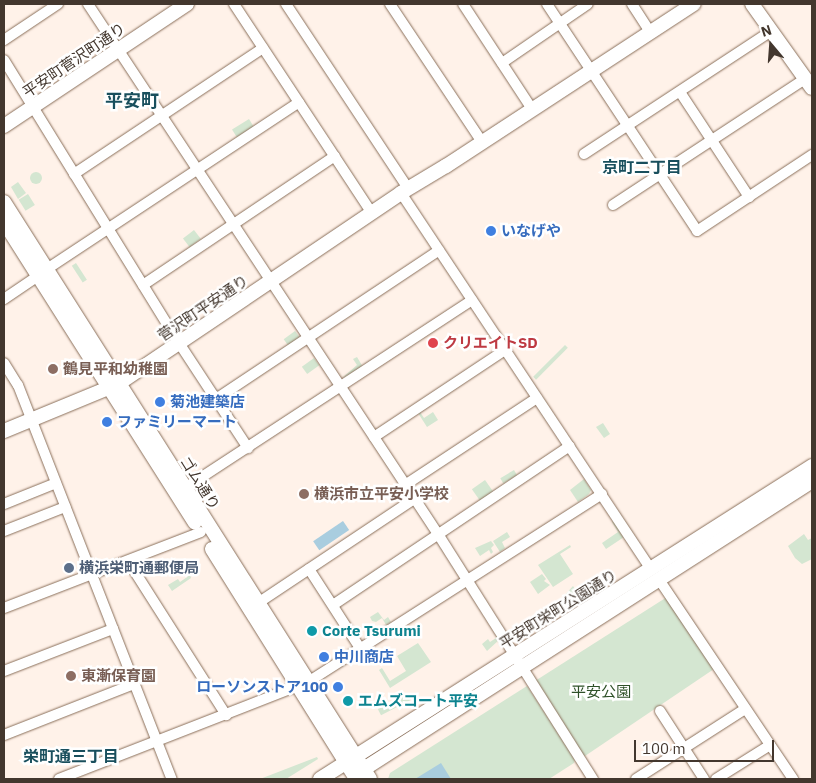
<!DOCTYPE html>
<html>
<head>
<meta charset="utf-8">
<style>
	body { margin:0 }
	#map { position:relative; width:816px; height:783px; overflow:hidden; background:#fff2e9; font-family:"IBM Plex Sans","Noto Sans JP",sans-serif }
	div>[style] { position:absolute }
	.green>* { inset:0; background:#d4e6d1; transform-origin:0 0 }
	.round { border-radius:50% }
	.water>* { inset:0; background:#a9cddf; transform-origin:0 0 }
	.roads { filter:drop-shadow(0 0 1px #8a6f5a) drop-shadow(0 0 1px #8a6f5a) }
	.street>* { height:10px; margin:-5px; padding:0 5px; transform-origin:5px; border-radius:5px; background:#fff }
	.secondary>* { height:14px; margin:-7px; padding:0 7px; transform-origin:7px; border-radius:7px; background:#fff }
	.dots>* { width:14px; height:14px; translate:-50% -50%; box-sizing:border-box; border:2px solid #fff; border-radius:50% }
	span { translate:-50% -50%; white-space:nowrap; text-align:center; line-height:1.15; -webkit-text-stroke:5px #fff; paint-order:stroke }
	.street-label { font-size:15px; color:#43372e }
	.shop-label { font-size:15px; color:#366cbe; font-weight:700 }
	.left { translate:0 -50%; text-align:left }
	.right { translate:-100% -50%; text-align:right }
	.health-label { font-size:15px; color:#be3a42; font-weight:700 }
	.education-label { font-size:15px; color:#785e54; font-weight:700 }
	.service-label { font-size:15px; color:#4e5e75; font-weight:700 }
	.culture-label { font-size:15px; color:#0d838f; font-weight:700 }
	.park-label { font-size:15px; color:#2f5129 }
	.neighbourhood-label { font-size:16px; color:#194f5d; font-weight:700 }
	.quarter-label { font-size:18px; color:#194f5d; font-weight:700 }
	.frame { position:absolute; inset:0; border:5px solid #43372e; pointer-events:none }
	.north { position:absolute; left:746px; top:20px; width:50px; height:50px; -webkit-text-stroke:4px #fff; paint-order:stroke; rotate:342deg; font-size:14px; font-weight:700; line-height:20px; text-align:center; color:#43372e }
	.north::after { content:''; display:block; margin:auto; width:18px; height:22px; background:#43372e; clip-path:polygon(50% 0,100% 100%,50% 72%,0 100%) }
	.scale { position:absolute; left:634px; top:740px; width:140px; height:22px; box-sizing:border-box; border:2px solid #43372e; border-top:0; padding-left:6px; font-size:15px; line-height:18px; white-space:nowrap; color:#43372e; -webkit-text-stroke:4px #fff; paint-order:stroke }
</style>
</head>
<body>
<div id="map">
	<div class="green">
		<i style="left:249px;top:119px;width:9px;height:20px;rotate:58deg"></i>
		<i class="round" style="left:30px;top:172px;width:12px;height:12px"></i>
		<i style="clip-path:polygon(18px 182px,26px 193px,18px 199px,11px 187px)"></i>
		<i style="left:28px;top:194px;width:13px;height:11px;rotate:58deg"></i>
		<i style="left:194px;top:230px;width:11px;height:14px;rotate:52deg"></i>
		<i style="left:76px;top:263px;width:20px;height:5px;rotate:57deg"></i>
		<i style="left:295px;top:331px;width:9px;height:14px;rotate:54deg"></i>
		<i style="left:565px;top:345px;width:4px;height:45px;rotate:45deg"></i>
		<i style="clip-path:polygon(357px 357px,363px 367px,342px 378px,357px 365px,353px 359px)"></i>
		<i style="left:314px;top:358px;width:9px;height:15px;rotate:54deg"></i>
		<i style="clip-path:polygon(420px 412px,424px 418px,433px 412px,438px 420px,427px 427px,418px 413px)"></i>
		<i style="clip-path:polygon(603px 423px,610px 434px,604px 438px,596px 427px)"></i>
		<i style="left:514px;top:470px;width:6px;height:16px;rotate:59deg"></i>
		<i style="clip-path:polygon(584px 479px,591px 490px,589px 494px,578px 502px,570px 490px)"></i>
		<i style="left:485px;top:480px;width:16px;height:16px;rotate:55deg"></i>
		<i style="clip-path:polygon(613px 521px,624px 537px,606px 549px,602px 543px,618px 532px,612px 522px)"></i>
		<i style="clip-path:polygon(507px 532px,510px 537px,502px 542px,505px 548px,500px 552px,493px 541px)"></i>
		<i style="clip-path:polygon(804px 534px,808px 540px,812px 538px,812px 559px,802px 564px,795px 558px,788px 546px)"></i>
		<i style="clip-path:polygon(491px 541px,494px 545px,491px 548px,493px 552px,491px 554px,489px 550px,480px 556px,475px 548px)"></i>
		<i style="clip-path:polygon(570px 545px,571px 547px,560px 554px,573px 574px,553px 587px,538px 565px)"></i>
		<i style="clip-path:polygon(542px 574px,546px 579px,544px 581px,550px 585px,538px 594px,530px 582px)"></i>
		<i style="clip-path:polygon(190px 575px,191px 578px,172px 591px,168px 585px,178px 579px,180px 582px)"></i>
		<i style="clip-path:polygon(573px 586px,575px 589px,580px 586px,583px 590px,567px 600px,564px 596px)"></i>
		<i style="clip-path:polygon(667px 597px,714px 669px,585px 756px,582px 755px,535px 681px)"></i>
		<i style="clip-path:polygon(378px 612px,384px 620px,388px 617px,391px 622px,386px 625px,382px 618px,376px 622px,372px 621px,370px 617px)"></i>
		<i style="clip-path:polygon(496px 634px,499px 640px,487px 651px,482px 644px,488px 639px,490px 642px,496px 638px)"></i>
		<i style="clip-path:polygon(418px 643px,431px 662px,390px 688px,379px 670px,382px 668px,390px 681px,406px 671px,397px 656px)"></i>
		<i style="clip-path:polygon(527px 686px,575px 759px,574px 763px,549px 779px,388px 779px,390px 773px)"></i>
		<i style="left:409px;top:693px;width:7px;height:35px;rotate:63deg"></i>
		<i style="clip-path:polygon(317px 757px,318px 759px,286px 779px,260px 779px)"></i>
	</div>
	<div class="water">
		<i style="left:343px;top:521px;width:11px;height:36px;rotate:56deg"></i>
		<i style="clip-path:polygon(441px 763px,451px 779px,415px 779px)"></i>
	</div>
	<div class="roads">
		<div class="street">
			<i style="left:88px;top:4px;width:635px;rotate:56.56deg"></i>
			<i style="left:438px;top:534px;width:290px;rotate:57.7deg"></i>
			<i style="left:234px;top:4px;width:250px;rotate:56.6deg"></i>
			<i style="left:286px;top:4px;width:221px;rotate:56.5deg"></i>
			<i style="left:390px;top:4px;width:166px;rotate:56.3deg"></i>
			<i style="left:463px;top:4px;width:126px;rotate:56.7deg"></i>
			<i style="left:547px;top:4px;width:272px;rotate:56.5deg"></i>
			<i style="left:697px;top:231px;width:138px;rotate:-33.5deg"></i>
			<i style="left:632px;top:4px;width:33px;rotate:57deg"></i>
			<i style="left:4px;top:40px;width:65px;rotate:-33.7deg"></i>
			<i style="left:4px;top:60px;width:333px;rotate:58.3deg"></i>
			<i style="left:179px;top:343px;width:126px;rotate:56.7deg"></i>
			<i style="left:502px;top:63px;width:104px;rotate:-34.5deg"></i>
			<i style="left:680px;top:92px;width:126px;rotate:56.7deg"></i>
			<i style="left:584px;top:154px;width:224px;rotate:-33.3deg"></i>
			<i style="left:74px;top:174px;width:227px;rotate:-33.7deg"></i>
			<i style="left:401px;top:193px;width:452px;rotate:56.4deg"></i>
			<i style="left:613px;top:205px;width:230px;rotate:-33.3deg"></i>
			<i style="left:47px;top:269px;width:302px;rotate:-33.5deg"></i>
			<i style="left:143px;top:285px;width:231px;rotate:-33.9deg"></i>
			<i style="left:4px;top:299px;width:41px;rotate:-34.1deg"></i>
			<i style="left:4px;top:363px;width:26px;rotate:58deg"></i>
			<i style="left:18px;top:385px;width:423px;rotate:68.7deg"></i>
			<i style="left:216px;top:399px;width:268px;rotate:-33.7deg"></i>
			<i style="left:374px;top:437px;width:157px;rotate:-33.6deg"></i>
			<i style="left:405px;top:485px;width:158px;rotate:-33.4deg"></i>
			<i style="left:185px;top:488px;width:343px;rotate:-33.2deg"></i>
			<i style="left:4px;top:504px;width:56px;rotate:-22deg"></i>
			<i style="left:4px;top:531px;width:66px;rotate:-21.5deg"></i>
			<i style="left:128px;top:561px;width:183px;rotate:57.5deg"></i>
			<i style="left:309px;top:569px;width:94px;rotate:57.2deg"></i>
			<i style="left:660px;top:581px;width:239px;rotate:56.1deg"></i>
			<i style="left:258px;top:603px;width:187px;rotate:-33.7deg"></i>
			<i style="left:333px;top:605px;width:285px;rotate:-33.9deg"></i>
			<i style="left:4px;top:608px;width:211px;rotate:-21.1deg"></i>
			<i style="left:4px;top:671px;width:117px;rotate:-21.1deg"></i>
			<i style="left:308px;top:682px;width:349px;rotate:-32.6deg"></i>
			<i style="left:660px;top:711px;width:81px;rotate:57.1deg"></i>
			<i style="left:4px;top:735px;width:140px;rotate:-21.4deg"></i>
			<i style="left:59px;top:779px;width:256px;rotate:-21.3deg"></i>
			<i style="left:636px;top:779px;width:130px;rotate:-32.7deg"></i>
			<i style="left:716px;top:779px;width:64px;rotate:-32.2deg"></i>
		</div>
		<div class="secondary">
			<i style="left:752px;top:4px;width:103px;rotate:54.5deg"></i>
			<i style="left:4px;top:126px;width:220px;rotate:-33.7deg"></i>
			<i style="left:4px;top:202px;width:683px;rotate:57.61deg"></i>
			<i style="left:4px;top:222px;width:356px;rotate:57.6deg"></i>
			<i style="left:4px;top:431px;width:123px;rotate:-22.4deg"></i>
			<i style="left:118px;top:384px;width:341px;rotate:-34deg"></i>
			<i style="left:401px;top:193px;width:52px;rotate:-31deg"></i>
			<i style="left:446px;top:166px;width:296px;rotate:-33.2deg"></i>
			<i style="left:212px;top:549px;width:271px;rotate:57.9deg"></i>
			<i style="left:356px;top:774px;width:542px;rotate:-32.72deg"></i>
			<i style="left:320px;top:779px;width:583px;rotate:-32.46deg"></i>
		</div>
	</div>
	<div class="dots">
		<i style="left:491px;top:231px;background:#3f7fe0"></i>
		<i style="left:433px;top:343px;background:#e0444e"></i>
		<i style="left:53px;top:369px;background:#8d6e63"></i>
		<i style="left:160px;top:402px;background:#3f7fe0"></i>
		<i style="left:107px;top:422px;background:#3f7fe0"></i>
		<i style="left:304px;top:494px;background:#8d6e63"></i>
		<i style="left:69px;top:568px;background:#5c6f8a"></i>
		<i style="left:312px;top:631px;background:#0f9aa8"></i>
		<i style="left:324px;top:657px;background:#3f7fe0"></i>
		<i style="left:71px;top:676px;background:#8d6e63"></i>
		<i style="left:338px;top:687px;background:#3f7fe0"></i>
		<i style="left:348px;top:701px;background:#0f9aa8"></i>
	</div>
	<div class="street-label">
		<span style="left:74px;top:60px;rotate:-34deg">平安町菅沢町通り</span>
		<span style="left:203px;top:308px;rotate:-34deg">菅沢町平安通り</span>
		<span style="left:200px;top:483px;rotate:58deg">ゴム通り</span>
		<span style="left:558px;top:609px;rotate:-32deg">平安町栄町公園通り</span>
	</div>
	<div class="shop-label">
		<span class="left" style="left:501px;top:231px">いなげや</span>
		<span class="left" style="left:170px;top:402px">菊池建築店</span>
		<span class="left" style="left:117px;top:422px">ファミリーマート</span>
		<span class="left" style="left:334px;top:657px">中川商店</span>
		<span class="right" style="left:328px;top:687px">ローソンストア100</span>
	</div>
	<div class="health-label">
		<span class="left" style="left:443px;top:343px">クリエイトSD</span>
	</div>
	<div class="education-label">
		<span class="left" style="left:63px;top:369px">鶴見平和幼稚園</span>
		<span class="left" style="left:314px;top:494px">横浜市立平安小学校</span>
		<span class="left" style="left:81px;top:676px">東漸保育園</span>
	</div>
	<div class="service-label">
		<span class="left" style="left:79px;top:568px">横浜栄町通郵便局</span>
	</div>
	<div class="culture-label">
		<span class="left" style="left:322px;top:631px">Corte Tsurumi</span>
		<span class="left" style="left:358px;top:701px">エムズコート平安</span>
	</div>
	<div class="park-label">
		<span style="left:601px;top:692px">平安公園</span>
	</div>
	<div class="neighbourhood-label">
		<span style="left:642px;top:167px">京町二丁目</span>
		<span style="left:71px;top:756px">栄町通三丁目</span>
	</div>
	<div class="quarter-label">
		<span style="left:132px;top:101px">平安町</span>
	</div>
	<div class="frame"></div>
	<div class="north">N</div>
	<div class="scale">100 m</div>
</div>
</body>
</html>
